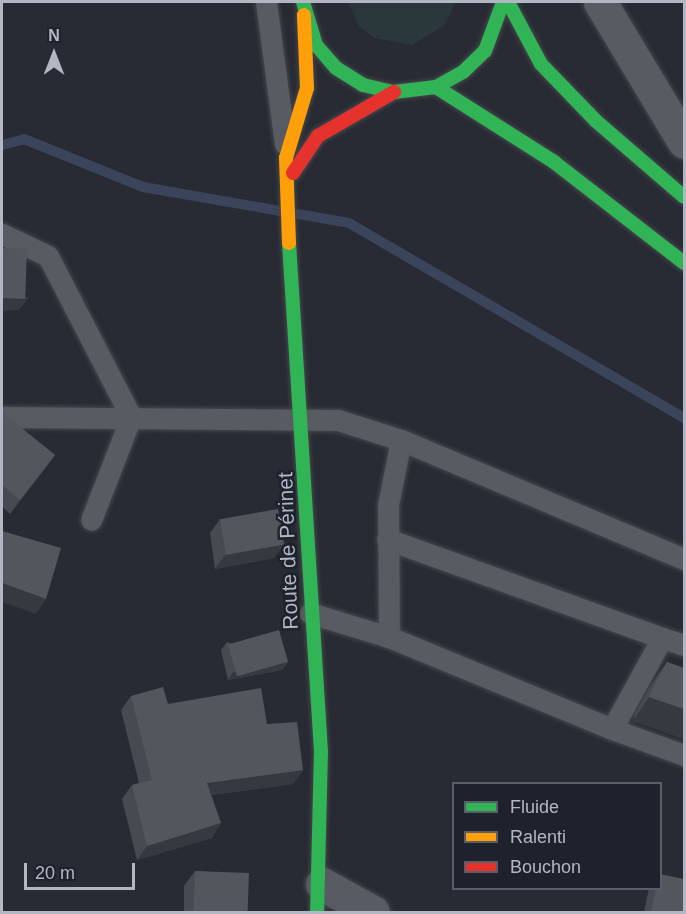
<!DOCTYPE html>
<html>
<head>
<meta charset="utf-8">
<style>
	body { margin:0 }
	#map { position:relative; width:686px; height:914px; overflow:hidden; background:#282b33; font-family:Helvetica,sans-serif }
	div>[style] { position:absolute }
	.green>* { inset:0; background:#2a383b }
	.stream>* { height:10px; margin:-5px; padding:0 5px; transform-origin:5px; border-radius:5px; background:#3a445a }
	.roads { filter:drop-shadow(0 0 2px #44464c) drop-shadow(0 0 2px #44464c) }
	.lane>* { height:21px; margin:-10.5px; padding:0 10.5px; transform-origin:10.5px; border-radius:10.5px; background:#585b61 }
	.street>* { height:33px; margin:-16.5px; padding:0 16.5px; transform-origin:16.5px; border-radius:16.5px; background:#585b61 }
	.fast>* { height:14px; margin:-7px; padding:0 7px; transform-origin:7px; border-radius:7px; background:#30b455 }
	.slow>* { height:14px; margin:-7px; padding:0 7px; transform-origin:7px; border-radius:7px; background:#ff9f0a }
	.jam>* { height:14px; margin:-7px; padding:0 7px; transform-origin:7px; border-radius:7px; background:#e5322d }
	.wall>* { inset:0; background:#474a51 }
	.shaded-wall>* { inset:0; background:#363940 }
	.building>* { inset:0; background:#53565d; transform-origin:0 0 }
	span { translate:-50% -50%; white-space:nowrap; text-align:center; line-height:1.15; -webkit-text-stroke:5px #1d222c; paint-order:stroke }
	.street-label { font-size:21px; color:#b3b7c3 }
	.frame { position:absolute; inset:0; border:3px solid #b3b7c3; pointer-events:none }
	.legend { position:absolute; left:452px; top:782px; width:210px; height:108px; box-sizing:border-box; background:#1d222c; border:2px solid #595e68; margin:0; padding:8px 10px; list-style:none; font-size:18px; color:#b3b7c3 }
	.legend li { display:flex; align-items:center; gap:12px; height:30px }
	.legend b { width:30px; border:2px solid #595e68 }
	.north { position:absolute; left:24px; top:24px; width:60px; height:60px; -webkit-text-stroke:4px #1d222c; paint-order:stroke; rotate:0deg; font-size:16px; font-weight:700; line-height:24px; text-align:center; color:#b3b7c3 }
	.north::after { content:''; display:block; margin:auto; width:21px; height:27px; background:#b3b7c3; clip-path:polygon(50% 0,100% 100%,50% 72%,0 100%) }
	.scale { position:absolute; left:24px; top:863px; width:111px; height:27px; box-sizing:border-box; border:3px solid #b3b7c3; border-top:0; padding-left:8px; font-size:18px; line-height:21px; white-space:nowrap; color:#b3b7c3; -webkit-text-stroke:4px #1d222c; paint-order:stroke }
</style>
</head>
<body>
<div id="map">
	<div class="green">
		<i style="clip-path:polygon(348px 2px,456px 2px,445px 25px,412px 45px,374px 38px,359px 26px)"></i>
	</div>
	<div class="stream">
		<i style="left:2px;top:145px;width:23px;rotate:-15deg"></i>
		<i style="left:24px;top:139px;width:128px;rotate:22deg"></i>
		<i style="left:143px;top:187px;width:209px;rotate:9.9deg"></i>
		<i style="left:349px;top:223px;width:388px;rotate:30.2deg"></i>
	</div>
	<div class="roads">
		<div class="lane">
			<i style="left:266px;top:2px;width:143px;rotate:82.4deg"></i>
			<i style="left:2px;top:234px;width:51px;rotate:25.6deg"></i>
			<i style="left:48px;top:256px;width:181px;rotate:62.7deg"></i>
			<i style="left:131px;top:417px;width:110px;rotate:111.2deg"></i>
			<i style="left:2px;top:417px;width:336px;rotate:0.5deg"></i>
			<i style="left:338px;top:420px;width:66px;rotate:17.6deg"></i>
			<i style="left:401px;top:440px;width:307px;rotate:22.8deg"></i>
			<i style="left:387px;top:539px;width:292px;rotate:19.8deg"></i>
			<i style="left:310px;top:613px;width:83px;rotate:16.9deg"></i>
			<i style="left:389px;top:637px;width:241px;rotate:22.4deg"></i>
			<i style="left:612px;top:729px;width:104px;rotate:-61.2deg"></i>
			<i style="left:662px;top:638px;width:23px;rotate:18deg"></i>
			<i style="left:389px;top:637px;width:132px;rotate:-90.4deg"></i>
			<i style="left:388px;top:505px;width:66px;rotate:-78.7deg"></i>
			<i style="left:612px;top:729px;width:77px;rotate:19.9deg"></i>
		</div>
		<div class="street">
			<i style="left:600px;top:2px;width:163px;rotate:59deg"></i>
			<i style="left:322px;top:884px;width:58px;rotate:28.8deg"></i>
		</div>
		<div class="fast">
			<i style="left:303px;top:2px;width:45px;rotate:73.2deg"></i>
			<i style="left:316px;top:45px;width:30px;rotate:49deg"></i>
			<i style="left:336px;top:68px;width:32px;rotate:32deg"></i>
			<i style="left:363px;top:85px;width:32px;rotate:13deg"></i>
			<i style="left:394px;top:92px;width:42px;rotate:-6.8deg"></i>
			<i style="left:436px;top:87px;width:31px;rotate:-29deg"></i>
			<i style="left:463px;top:72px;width:30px;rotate:-44deg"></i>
			<i style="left:485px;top:51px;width:52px;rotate:-69.8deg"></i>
			<i style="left:508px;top:2px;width:70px;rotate:62deg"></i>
			<i style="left:541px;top:64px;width:79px;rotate:46deg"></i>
			<i style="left:596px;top:121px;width:116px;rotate:40.8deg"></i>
			<i style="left:436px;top:87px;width:140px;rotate:32.4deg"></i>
			<i style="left:554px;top:162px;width:165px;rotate:37.8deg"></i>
			<i style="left:289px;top:243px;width:509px;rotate:86.4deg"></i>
			<i style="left:321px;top:751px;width:161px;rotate:91.4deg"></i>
		</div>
		<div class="slow">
			<i style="left:289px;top:243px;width:85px;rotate:-92deg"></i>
			<i style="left:286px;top:158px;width:73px;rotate:-73.3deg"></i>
			<i style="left:307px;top:88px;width:73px;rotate:-92.4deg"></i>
		</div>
		<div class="jam">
			<i style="left:293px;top:173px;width:45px;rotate:-56deg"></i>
			<i style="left:318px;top:136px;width:88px;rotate:-30.1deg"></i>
		</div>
	</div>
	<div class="wall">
		<i style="clip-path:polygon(2px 413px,55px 455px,10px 514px,2px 506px)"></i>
		<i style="clip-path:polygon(220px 519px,284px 544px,274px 558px,215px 569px,210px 533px)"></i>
		<i style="clip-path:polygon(227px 642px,288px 662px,282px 670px,228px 680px,221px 650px)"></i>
		<i style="clip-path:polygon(667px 662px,684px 668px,684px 739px,633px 721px,635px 713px,650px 686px)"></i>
		<i style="clip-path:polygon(131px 696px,267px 724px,303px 770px,293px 784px,211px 795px,212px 838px,137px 860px,122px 799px,132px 785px,139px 783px,121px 710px)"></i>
		<i style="clip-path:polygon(195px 871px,248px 912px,184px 912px,184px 886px)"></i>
		<i style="clip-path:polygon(649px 888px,660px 888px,684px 912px,644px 912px)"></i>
	</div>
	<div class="shaded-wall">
		<i style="clip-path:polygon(29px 297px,19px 310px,2px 311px,2px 298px)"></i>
		<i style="clip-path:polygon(55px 455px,46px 468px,10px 514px,20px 500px)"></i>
		<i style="clip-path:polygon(284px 544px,274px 558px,215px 569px,225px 555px)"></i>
		<i style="clip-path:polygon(2px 583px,46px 599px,36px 614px,2px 602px)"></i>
		<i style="clip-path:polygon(288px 662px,282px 670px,228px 680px,233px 672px)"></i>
		<i style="clip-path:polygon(649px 697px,684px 709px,684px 739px,633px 721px)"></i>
		<i style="clip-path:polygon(303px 770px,293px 784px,197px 797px,207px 783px)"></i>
		<i style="clip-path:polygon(221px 823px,212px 838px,137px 860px,147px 846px)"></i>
	</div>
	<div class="building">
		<i style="left:2px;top:248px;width:25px;height:50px;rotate:2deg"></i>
		<i style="clip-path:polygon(2px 412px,55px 455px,20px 500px,2px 485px)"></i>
		<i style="left:278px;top:509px;width:36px;height:59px;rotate:80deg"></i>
		<i style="clip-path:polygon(2px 531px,61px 548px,46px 599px,2px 583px)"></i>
		<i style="left:279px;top:630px;width:33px;height:53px;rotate:74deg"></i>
		<i style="clip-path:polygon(667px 662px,684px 668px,684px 709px,649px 697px,652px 689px)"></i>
		<i style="clip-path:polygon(163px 687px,168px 704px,261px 688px,267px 724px,297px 722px,303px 770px,207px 783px,221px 823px,147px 846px,132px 785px,152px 780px,131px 696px)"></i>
		<i style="left:195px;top:871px;width:54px;height:41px;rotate:2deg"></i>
		<i style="clip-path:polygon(660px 874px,684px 879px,684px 912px,651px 912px,656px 888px,660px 888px)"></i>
	</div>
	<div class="street-label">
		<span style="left:288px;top:551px;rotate:-92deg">Route de Périnet</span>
	</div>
	<div class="frame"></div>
	<ul class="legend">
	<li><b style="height:8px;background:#30b455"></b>Fluide</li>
	<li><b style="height:8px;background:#ff9f0a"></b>Ralenti</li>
	<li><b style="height:8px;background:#e5322d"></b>Bouchon</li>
	</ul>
	<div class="north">N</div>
	<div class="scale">20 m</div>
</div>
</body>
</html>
